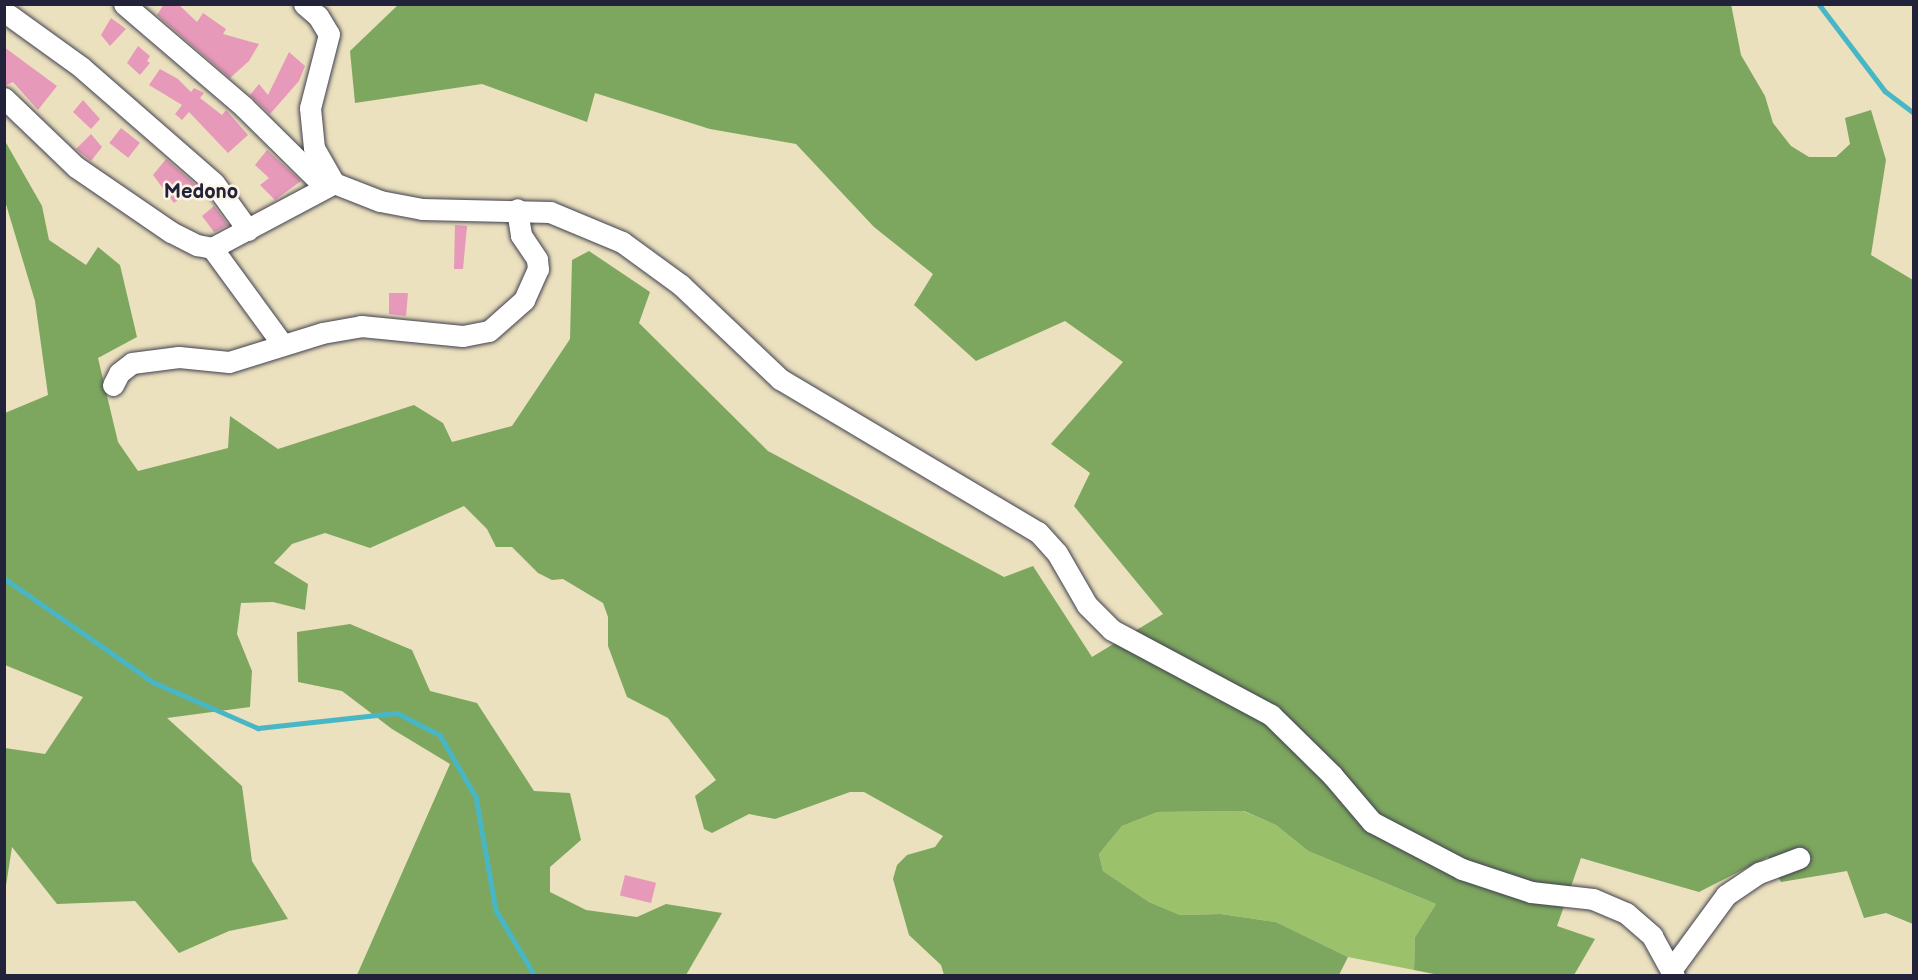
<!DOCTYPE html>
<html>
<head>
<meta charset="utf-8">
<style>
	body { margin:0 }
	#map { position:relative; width:1918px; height:980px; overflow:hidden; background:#ebe1be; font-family:"Balsamiq Sans",sans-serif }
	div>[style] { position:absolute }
	.green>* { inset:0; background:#9cc16b }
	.forest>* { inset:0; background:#7da75f }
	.stream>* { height:4.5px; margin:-2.25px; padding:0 2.25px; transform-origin:2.25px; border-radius:2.25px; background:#49b6c6 }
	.building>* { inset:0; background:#e799ba; transform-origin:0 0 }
	.roads { filter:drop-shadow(0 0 2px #403f4f) drop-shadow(0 0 2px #403f4f) }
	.minor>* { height:21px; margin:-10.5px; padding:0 10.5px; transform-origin:10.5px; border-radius:10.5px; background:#fff }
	span { translate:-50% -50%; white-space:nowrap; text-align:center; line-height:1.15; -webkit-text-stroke:5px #fcf5e5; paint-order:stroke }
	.quarter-label { font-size:20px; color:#22223b; font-weight:700 }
	.frame { position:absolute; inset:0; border:6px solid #22223b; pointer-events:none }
</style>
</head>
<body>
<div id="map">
	<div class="green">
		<i style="clip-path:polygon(1243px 811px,1276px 825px,1308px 851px,1436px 904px,1415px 937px,1414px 970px,1348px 957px,1276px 922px,1221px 914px,1180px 915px,1149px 902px,1103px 871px,1099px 854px,1122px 826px,1158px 812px)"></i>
	</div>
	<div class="forest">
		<i style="clip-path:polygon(399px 4px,1731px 4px,1741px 55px,1765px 96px,1773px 123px,1791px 146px,1809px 157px,1836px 157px,1850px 144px,1845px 118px,1871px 110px,1886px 160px,1871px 255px,1913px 280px,1913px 924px,1886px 913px,1864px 918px,1847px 871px,1781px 882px,1768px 857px,1699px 892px,1581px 858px,1557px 926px,1595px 939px,1574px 975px,1439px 975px,1414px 970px,1415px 937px,1436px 904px,1308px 851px,1276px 825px,1244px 811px,1158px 812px,1122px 826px,1099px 854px,1103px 871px,1149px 902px,1180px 915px,1221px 914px,1276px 922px,1348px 957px,1339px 975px,944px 975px,941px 965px,909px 935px,893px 879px,897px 865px,907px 855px,935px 847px,943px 836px,864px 792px,850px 792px,775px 819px,749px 814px,712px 833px,704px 829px,695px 796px,716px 780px,668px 718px,627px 697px,608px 646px,608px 617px,603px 603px,563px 579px,552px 580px,538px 573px,512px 547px,496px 547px,487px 529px,464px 506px,370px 548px,325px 533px,292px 544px,274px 563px,308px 584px,305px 610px,273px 602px,241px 603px,237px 634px,252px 671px,250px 707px,167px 718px,242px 786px,252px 861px,288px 919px,229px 931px,179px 953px,135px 901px,57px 904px,12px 847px,5px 892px,5px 748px,45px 754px,83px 697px,5px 665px,5px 413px,48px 395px,35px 301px,5px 201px,5px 141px,42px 206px,49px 240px,86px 265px,98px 247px,120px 265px,137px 337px,98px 358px,118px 442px,138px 471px,228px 448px,230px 416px,278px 449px,414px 405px,443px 423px,452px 442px,512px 426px,570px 339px,572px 260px,589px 251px,650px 292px,639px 323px,768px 451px,1004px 577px,1033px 566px,1092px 657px,1163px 614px,1074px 506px,1090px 473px,1051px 444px,1123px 362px,1065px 321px,976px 361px,914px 305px,933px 274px,874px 227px,796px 144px,710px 129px,595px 93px,587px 122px,482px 84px,355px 103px,350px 51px)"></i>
		<i style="clip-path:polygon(350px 624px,412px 650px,430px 691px,477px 703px,534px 791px,570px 793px,581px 840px,550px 867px,550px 892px,586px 910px,637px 917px,666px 904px,722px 913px,686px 975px,357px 975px,450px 764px,392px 729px,342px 691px,298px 682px,297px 632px)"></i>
	</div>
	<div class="stream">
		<i style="left:1819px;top:4px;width:109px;rotate:52.8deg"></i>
		<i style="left:1885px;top:91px;width:36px;rotate:37deg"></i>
		<i style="left:4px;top:578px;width:182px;rotate:34.9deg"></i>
		<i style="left:153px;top:682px;width:115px;rotate:23.7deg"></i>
		<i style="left:258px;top:728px;width:140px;rotate:-6.2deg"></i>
		<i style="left:397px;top:713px;width:48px;rotate:27.1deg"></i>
		<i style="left:440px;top:735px;width:72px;rotate:59.9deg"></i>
		<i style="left:476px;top:797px;width:115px;rotate:80deg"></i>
		<i style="left:496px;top:910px;width:77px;rotate:59.4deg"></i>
	</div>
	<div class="building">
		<i style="clip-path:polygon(164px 4px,178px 4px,197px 22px,203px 13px,226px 29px,223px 34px,259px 44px,249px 61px,230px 78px,157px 15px)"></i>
		<i style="clip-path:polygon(111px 18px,126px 29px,110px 46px,101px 35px)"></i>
		<i style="clip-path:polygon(138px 46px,150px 56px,147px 61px,150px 63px,140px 75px,127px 63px)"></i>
		<i style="clip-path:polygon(4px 47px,57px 86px,38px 110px,13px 82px,4px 86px)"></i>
		<i style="clip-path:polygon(289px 52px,305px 66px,299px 81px,270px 114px,250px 95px,259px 84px,268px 95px)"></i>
		<i style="clip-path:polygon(160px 69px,178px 79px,191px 92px,194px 88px,204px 93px,200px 98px,222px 115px,226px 110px,248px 135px,228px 153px,189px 112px,182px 120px,175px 114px,182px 105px,149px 85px)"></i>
		<i style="clip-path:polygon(83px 100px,100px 119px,91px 129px,73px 112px)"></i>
		<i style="left:121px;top:128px;width:24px;height:19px;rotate:38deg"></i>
		<i style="clip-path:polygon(91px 134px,102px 147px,91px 161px,76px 149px)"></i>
		<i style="clip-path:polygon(267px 150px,301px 181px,275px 200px,260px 185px,269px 178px,255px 165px)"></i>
		<i style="clip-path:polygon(166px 159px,196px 185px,174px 203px,153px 175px)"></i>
		<i style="clip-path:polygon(214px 206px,228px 225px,214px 232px,202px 216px)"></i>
		<i style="clip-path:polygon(455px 225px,467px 226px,463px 269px,454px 269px)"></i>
		<i style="clip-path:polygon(389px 293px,408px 293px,406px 316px,389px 314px)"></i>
		<i style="left:625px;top:875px;width:32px;height:21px;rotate:14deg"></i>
	</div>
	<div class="roads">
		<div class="minor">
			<i style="left:124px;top:4px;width:158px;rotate:40.6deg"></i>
			<i style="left:244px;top:107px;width:111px;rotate:44.6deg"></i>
			<i style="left:304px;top:4px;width:18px;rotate:41deg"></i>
			<i style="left:318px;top:16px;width:21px;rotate:59deg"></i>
			<i style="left:329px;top:34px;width:76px;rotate:104.4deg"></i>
			<i style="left:310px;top:108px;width:40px;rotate:84.3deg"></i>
			<i style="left:314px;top:148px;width:40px;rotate:60.3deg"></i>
			<i style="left:334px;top:183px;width:49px;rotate:21.4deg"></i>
			<i style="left:380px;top:201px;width:43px;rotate:10.8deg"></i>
			<i style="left:422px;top:209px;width:128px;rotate:1.3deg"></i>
			<i style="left:550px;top:212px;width:78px;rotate:22.6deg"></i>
			<i style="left:622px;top:242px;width:73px;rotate:36.1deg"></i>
			<i style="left:681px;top:285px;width:137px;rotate:43.5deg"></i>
			<i style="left:780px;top:379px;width:300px;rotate:30.7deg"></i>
			<i style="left:1038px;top:532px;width:28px;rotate:48deg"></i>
			<i style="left:1057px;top:553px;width:60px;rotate:60deg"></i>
			<i style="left:1087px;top:605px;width:35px;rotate:45deg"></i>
			<i style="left:1112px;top:630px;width:180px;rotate:28.1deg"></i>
			<i style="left:1271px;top:715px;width:86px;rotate:44.5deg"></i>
			<i style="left:1332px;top:775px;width:62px;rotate:49.6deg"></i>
			<i style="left:1372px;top:822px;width:102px;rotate:27.6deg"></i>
			<i style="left:1462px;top:869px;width:73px;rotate:18.4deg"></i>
			<i style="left:1531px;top:892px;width:62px;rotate:6.4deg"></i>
			<i style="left:1593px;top:899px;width:36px;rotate:23deg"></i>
			<i style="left:1626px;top:913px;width:35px;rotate:41deg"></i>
			<i style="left:1652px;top:936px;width:46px;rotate:61.2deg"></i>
			<i style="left:9px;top:15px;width:89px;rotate:35.8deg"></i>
			<i style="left:81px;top:67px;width:176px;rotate:41.1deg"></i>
			<i style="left:214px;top:183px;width:58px;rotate:54.1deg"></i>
			<i style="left:4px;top:98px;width:100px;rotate:43.8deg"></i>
			<i style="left:76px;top:167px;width:115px;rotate:34.4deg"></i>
			<i style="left:171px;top:232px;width:29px;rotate:27deg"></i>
			<i style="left:197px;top:245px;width:15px;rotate:11deg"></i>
			<i style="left:212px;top:248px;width:138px;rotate:-28deg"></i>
			<i style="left:212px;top:248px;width:120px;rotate:53.8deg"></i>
			<i style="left:113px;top:385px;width:13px;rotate:-63deg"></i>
			<i style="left:119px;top:373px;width:16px;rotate:-38deg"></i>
			<i style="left:132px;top:363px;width:47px;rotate:-7.3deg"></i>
			<i style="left:179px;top:357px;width:50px;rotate:5.7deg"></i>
			<i style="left:229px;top:362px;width:97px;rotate:-17.3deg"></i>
			<i style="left:322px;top:333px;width:40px;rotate:-10deg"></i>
			<i style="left:361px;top:326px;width:102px;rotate:5.6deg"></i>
			<i style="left:463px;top:336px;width:26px;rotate:-11deg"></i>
			<i style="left:489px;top:331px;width:47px;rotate:-41.5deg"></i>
			<i style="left:524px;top:300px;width:34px;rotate:-66deg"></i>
			<i style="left:538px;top:269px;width:10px;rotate:-96deg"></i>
			<i style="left:537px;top:259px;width:29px;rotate:-124deg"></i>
			<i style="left:521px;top:235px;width:26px;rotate:-99deg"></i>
			<i style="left:1671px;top:970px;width:93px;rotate:-53.7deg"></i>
			<i style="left:1726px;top:895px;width:40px;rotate:-34deg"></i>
			<i style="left:1759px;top:873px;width:43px;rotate:-20.6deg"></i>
		</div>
	</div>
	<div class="quarter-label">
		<span style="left:201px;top:192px">Medono</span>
	</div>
	<div class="frame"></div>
</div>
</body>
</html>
